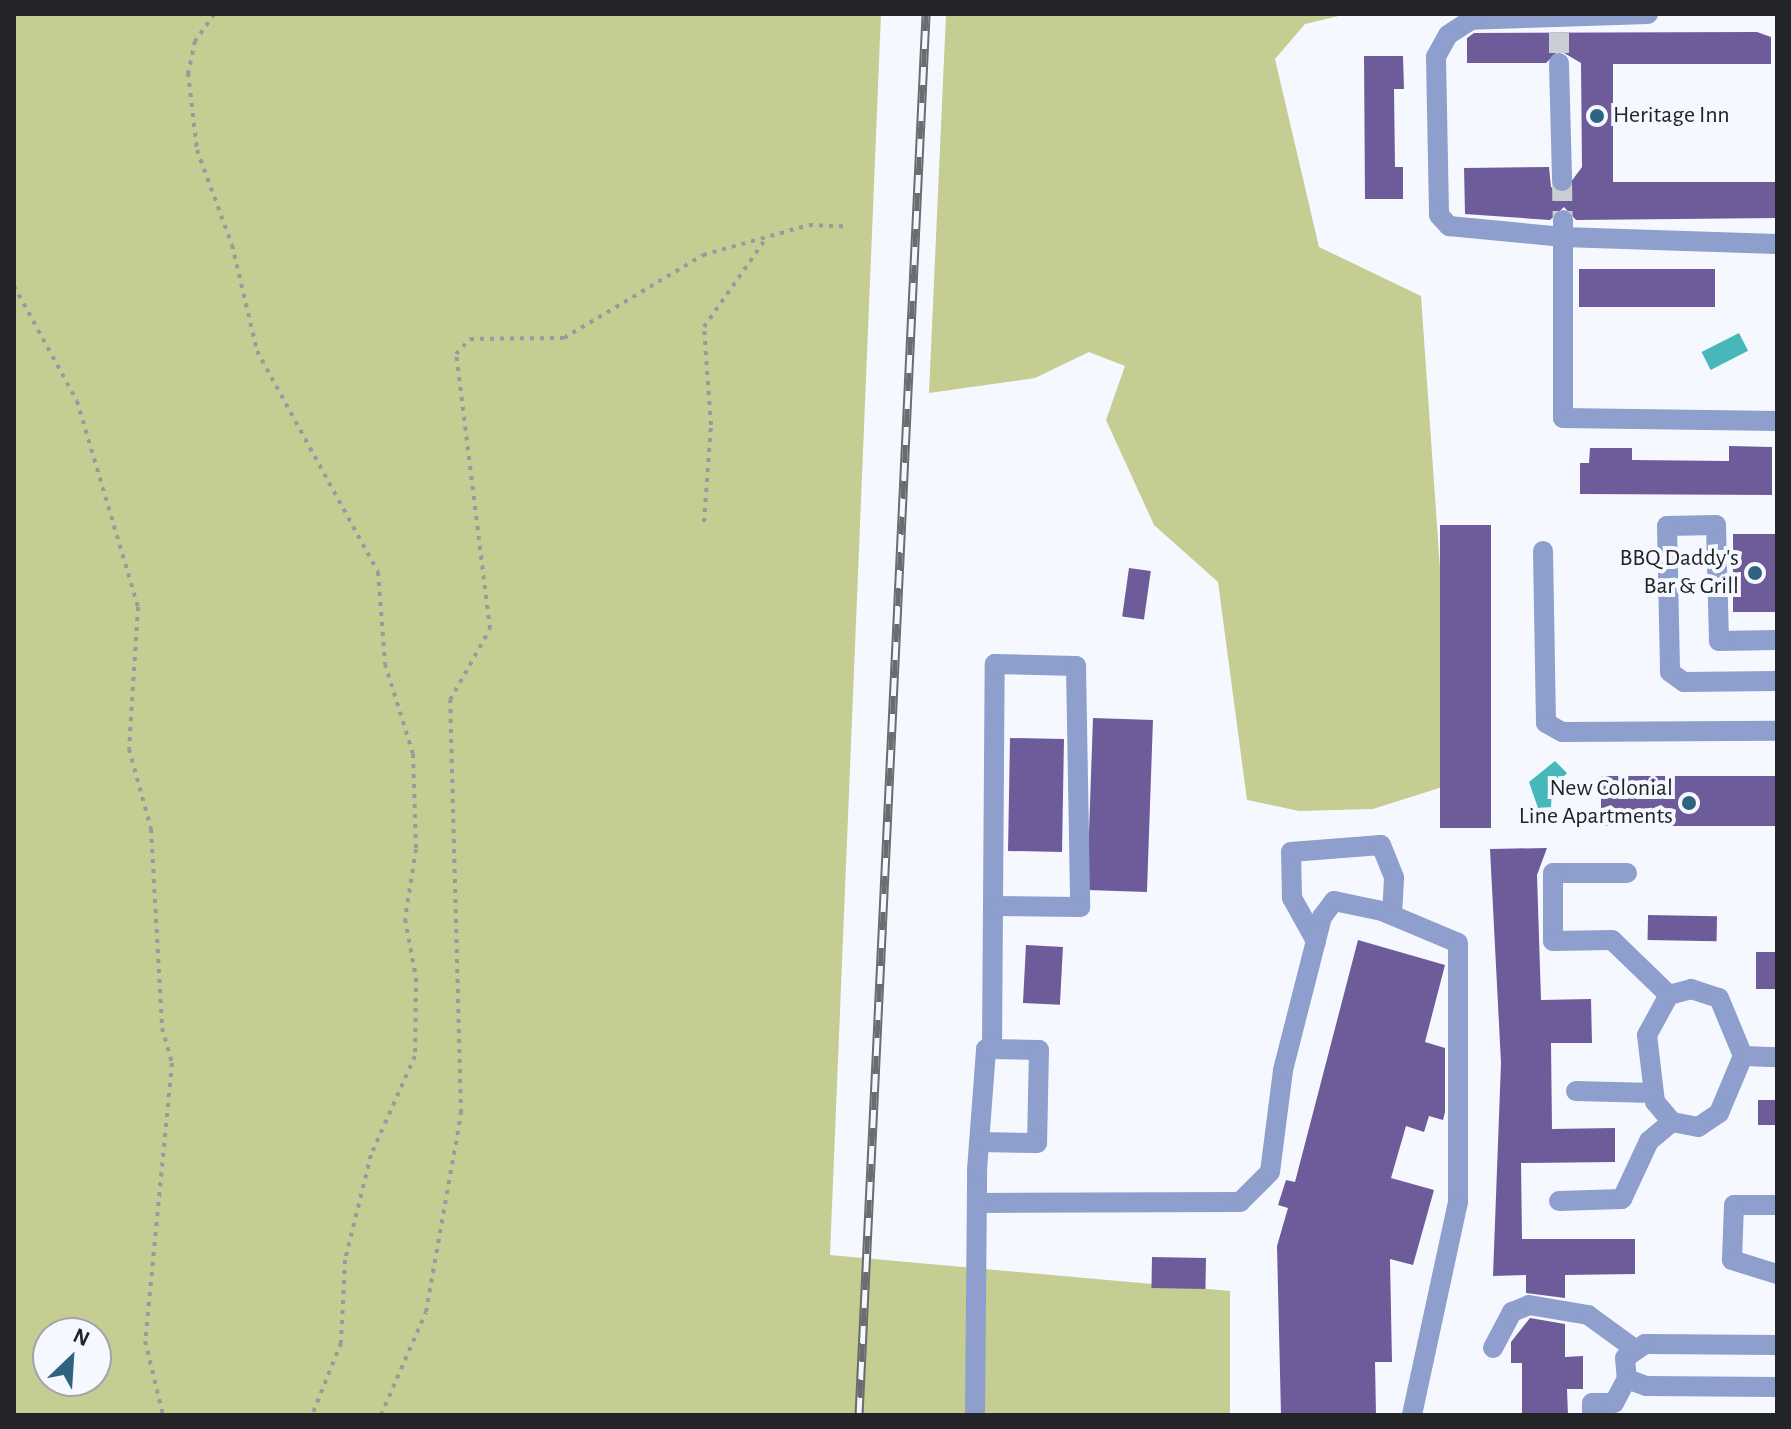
<!DOCTYPE html>
<html>
<head>
<meta charset="utf-8">
<style>
	body { margin:0 }
	#map { position:relative; width:1791px; height:1429px; overflow:hidden; background:#f5f9ff; font-family:"Alegreya Sans",sans-serif }
	div>[style] { position:absolute }
	.green>* { inset:0; background:#c5cd93 }
	.water>* { inset:0; background:#47b7b9; transform-origin:0 0 }
	.building>* { inset:0; background:#6d5b9a; transform-origin:0 0 }
	.minor-tunnel>* { height:20px; margin-top:-10px; transform-origin:0; background:repeating-linear-gradient(90deg,#cbced4 0 20px,transparent 0 30px) }
	.path>* { height:4px; margin-top:-2px; transform-origin:0; background:repeating-linear-gradient(90deg,#989a9f 0 4px,transparent 0 10px) }
	.minor>* { height:20px; margin:-10px; padding:0 10px; transform-origin:10px; border-radius:10px; background:#8e9ecd }
	.rail>* { height:9px; margin-top:-4.5px; transform-origin:0; background:repeating-linear-gradient(90deg,#f5f9ff 0 18px,#6a6c70 0 36px); box-sizing:border-box; border-block:2px solid #6a6c70 }
	.dots>* { width:22px; height:22px; translate:-50% -50%; box-sizing:border-box; border:4px solid #f5f9ff; border-radius:50% }
	span { translate:-50% -50%; white-space:nowrap; text-align:center; line-height:1.15; -webkit-text-stroke:8px #f5f9ff; paint-order:stroke }
	.poi-label { font-size:24px; color:#232427 }
	.left { translate:0 -50%; text-align:left }
	.right { translate:-100% -50%; text-align:right }
	.frame { position:absolute; inset:0; border:16px solid #232427; pointer-events:none }
	.north { position:absolute; left:32px; top:1317px; width:80px; height:80px; box-sizing:border-box; background:#f5f9ff; border:2px solid #a1a4a9; border-radius:50%; rotate:25deg; font-size:22px; font-weight:700; line-height:32px; text-align:center; color:#232427 }
	.north::after { content:''; display:block; margin:auto; width:28px; height:36px; background:#2e6480; clip-path:polygon(50% 0,100% 100%,50% 72%,0 100%) }
</style>
</head>
<body>
<div id="map">
	<div class="green">
		<i style="clip-path:polygon(evenodd,14px 14px,881px 14px,830px 1255px,1230px 1291px,1230px 1415px,14px 1415px,14px 14px,48px 1333px,96px 1333px,96px 1381px,48px 1381px,48px 1333px)"></i>
		<i style="clip-path:polygon(946px 14px,1347px 14px,1305px 24px,1275px 59px,1319px 247px,1421px 296px,1455px 783px,1373px 809px,1299px 811px,1247px 800px,1218px 582px,1154px 525px,1106px 420px,1125px 366px,1089px 352px,1035px 378px,929px 393px)"></i>
	</div>
	<div class="water">
		<i style="left:1739px;top:333px;width:20px;height:42px;rotate:63deg"></i>
		<i style="clip-path:polygon(1555px 761px,1567px 773px,1552px 790px,1551px 807px,1538px 808px,1529px 782px)"></i>
	</div>
	<div class="building">
		<i style="clip-path:polygon(1757px 32px,1771px 37px,1771px 64px,1613px 64px,1613px 182px,1777px 182px,1777px 218px,1576px 220px,1564px 207px,1550px 220px,1465px 214px,1464px 168px,1549px 167px,1551px 187px,1562px 194px,1582px 167px,1581px 63px,1559px 50px,1546px 63px,1467px 63px,1467px 38px,1474px 33px)"></i>
		<i style="clip-path:polygon(1364px 56px,1403px 56px,1404px 89px,1394px 89px,1395px 167px,1403px 167px,1403px 199px,1365px 199px)"></i>
		<i style="left:1715px;top:269px;width:38px;height:136px;rotate:90deg"></i>
		<i style="clip-path:polygon(1729px 446px,1772px 447px,1772px 495px,1580px 494px,1580px 463px,1589px 463px,1590px 448px,1632px 448px,1632px 460px,1729px 461px)"></i>
		<i style="left:1440px;top:525px;width:51px;height:303px"></i>
		<i style="left:1777px;top:534px;width:78px;height:44px;rotate:90deg"></i>
		<i style="left:1129px;top:568px;width:22px;height:49px;rotate:8deg"></i>
		<i style="left:1093px;top:718px;width:60px;height:172px;rotate:2deg"></i>
		<i style="left:1010px;top:738px;width:54px;height:113px;rotate:1deg"></i>
		<i style="left:1777px;top:776px;width:50px;height:176px;rotate:90deg"></i>
		<i style="clip-path:polygon(1547px 848px,1537px 875px,1541px 1000px,1591px 999px,1592px 1043px,1551px 1043px,1552px 1129px,1615px 1128px,1615px 1162px,1521px 1163px,1522px 1239px,1635px 1239px,1635px 1274px,1565px 1275px,1565px 1298px,1526px 1293px,1526px 1275px,1493px 1276px,1501px 1063px,1490px 849px)"></i>
		<i style="left:1648px;top:915px;width:69px;height:25px;rotate:1deg"></i>
		<i style="clip-path:polygon(1358px 940px,1445px 965px,1425px 1042px,1445px 1048px,1445px 1112px,1443px 1120px,1429px 1116px,1424px 1132px,1406px 1126px,1391px 1178px,1434px 1190px,1413px 1265px,1390px 1259px,1392px 1362px,1375px 1362px,1376px 1415px,1281px 1415px,1277px 1246px,1288px 1208px,1278px 1205px,1286px 1180px,1295px 1182px)"></i>
		<i style="left:1026px;top:945px;width:37px;height:58px;rotate:3deg"></i>
		<i style="left:1756px;top:952px;width:21px;height:37px"></i>
		<i style="left:1758px;top:1100px;width:19px;height:25px"></i>
		<i style="left:1152px;top:1257px;width:54px;height:31px;rotate:1deg"></i>
		<i style="clip-path:polygon(1530px 1318px,1565px 1324px,1565px 1357px,1583px 1356px,1583px 1389px,1567px 1389px,1568px 1415px,1522px 1415px,1522px 1363px,1511px 1363px,1511px 1342px)"></i>
	</div>
	<div class="minor-tunnel">
		<i style="left:1559px;top:33px;width:30px;rotate:90deg"></i>
		<i style="left:1562px;top:181px;width:39px;rotate:89deg"></i>
	</div>
	<div class="path">
		<i style="left:214px;top:14px;width:33px;rotate:125deg"></i>
		<i style="left:195px;top:41px;width:33px;rotate:102deg"></i>
		<i style="left:188px;top:73px;width:78px;rotate:83.3deg"></i>
		<i style="left:197px;top:150px;width:101px;rotate:69.8deg"></i>
		<i style="left:232px;top:245px;width:109px;rotate:76.7deg"></i>
		<i style="left:257px;top:351px;width:252px;rotate:61.3deg"></i>
		<i style="left:378px;top:572px;width:92px;rotate:85.6deg"></i>
		<i style="left:385px;top:664px;width:94px;rotate:72.7deg"></i>
		<i style="left:413px;top:754px;width:95px;rotate:88.2deg"></i>
		<i style="left:416px;top:849px;width:71px;rotate:98.9deg"></i>
		<i style="left:405px;top:919px;width:60px;rotate:79.4deg"></i>
		<i style="left:416px;top:978px;width:78px;rotate:90.7deg"></i>
		<i style="left:415px;top:1056px;width:108px;rotate:114deg"></i>
		<i style="left:371px;top:1155px;width:108px;rotate:103.9deg"></i>
		<i style="left:345px;top:1260px;width:83px;rotate:92.8deg"></i>
		<i style="left:341px;top:1343px;width:78px;rotate:111.9deg"></i>
		<i style="left:14px;top:286px;width:131px;rotate:61.3deg"></i>
		<i style="left:77px;top:401px;width:215px;rotate:73.5deg"></i>
		<i style="left:138px;top:607px;width:142px;rotate:93.6deg"></i>
		<i style="left:129px;top:749px;width:83px;rotate:74.6deg"></i>
		<i style="left:151px;top:829px;width:199px;rotate:86.8deg"></i>
		<i style="left:162px;top:1028px;width:36px;rotate:74deg"></i>
		<i style="left:172px;top:1063px;width:279px;rotate:95.5deg"></i>
		<i style="left:145px;top:1341px;width:76px;rotate:76.3deg"></i>
		<i style="left:704px;top:522px;width:97px;rotate:-85.9deg"></i>
		<i style="left:711px;top:425px;width:98px;rotate:-94.1deg"></i>
		<i style="left:704px;top:327px;width:110px;rotate:-55deg"></i>
		<i style="left:381px;top:1415px;width:112px;rotate:-66.4deg"></i>
		<i style="left:426px;top:1312px;width:202px;rotate:-80deg"></i>
		<i style="left:461px;top:1113px;width:413px;rotate:-91.5deg"></i>
		<i style="left:450px;top:700px;width:81px;rotate:-60.6deg"></i>
		<i style="left:490px;top:629px;width:277px;rotate:-97deg"></i>
		<i style="left:456px;top:354px;width:21px;rotate:-47deg"></i>
		<i style="left:470px;top:339px;width:94px;rotate:-0.6deg"></i>
		<i style="left:564px;top:338px;width:162px;rotate:-30.8deg"></i>
		<i style="left:703px;top:255px;width:110px;rotate:-15.8deg"></i>
		<i style="left:809px;top:225px;width:34px;rotate:2deg"></i>
	</div>
	<div class="minor">
		<i style="left:1648px;top:14px;width:177px;rotate:178.1deg"></i>
		<i style="left:1471px;top:20px;width:27px;rotate:147deg"></i>
		<i style="left:1448px;top:35px;width:25px;rotate:119deg"></i>
		<i style="left:1436px;top:57px;width:158px;rotate:88.9deg"></i>
		<i style="left:1439px;top:215px;width:15px;rotate:48deg"></i>
		<i style="left:1449px;top:226px;width:115px;rotate:5.5deg"></i>
		<i style="left:1563px;top:237px;width:214px;rotate:1.9deg"></i>
		<i style="left:1559px;top:63px;width:118px;rotate:88.5deg"></i>
		<i style="left:1563px;top:220px;width:198px;rotate:90deg"></i>
		<i style="left:1563px;top:418px;width:214px;rotate:0.8deg"></i>
		<i style="left:1543px;top:551px;width:172px;rotate:89deg"></i>
		<i style="left:1546px;top:723px;width:18px;rotate:29deg"></i>
		<i style="left:1562px;top:732px;width:215px;rotate:-0.3deg"></i>
		<i style="left:1777px;top:640px;width:58px;rotate:179deg"></i>
		<i style="left:1719px;top:641px;width:116px;rotate:-91.5deg"></i>
		<i style="left:1716px;top:525px;width:49px;rotate:178.8deg"></i>
		<i style="left:1667px;top:526px;width:146px;rotate:88.8deg"></i>
		<i style="left:1670px;top:672px;width:17px;rotate:36deg"></i>
		<i style="left:1684px;top:682px;width:93px;rotate:-0.6deg"></i>
		<i style="left:1627px;top:873px;width:74px;rotate:180deg"></i>
		<i style="left:1553px;top:873px;width:68px;rotate:90deg"></i>
		<i style="left:1553px;top:941px;width:59px;rotate:-1deg"></i>
		<i style="left:1612px;top:940px;width:79px;rotate:44deg"></i>
		<i style="left:1316px;top:941px;width:49px;rotate:-119.2deg"></i>
		<i style="left:1292px;top:898px;width:46px;rotate:-91.2deg"></i>
		<i style="left:1291px;top:852px;width:90px;rotate:-4.4deg"></i>
		<i style="left:1381px;top:845px;width:35px;rotate:68deg"></i>
		<i style="left:1394px;top:878px;width:37px;rotate:93deg"></i>
		<i style="left:1691px;top:989px;width:29px;rotate:18deg"></i>
		<i style="left:1719px;top:998px;width:63px;rotate:67.5deg"></i>
		<i style="left:1743px;top:1056px;width:62px;rotate:112.8deg"></i>
		<i style="left:1719px;top:1113px;width:25px;rotate:146deg"></i>
		<i style="left:1698px;top:1127px;width:26px;rotate:-169deg"></i>
		<i style="left:1672px;top:1122px;width:26px;rotate:-130deg"></i>
		<i style="left:1655px;top:1102px;width:67px;rotate:-96.8deg"></i>
		<i style="left:1647px;top:1035px;width:46px;rotate:-61.2deg"></i>
		<i style="left:1669px;top:995px;width:23px;rotate:-15deg"></i>
		<i style="left:992px;top:1049px;width:385px;rotate:-89.6deg"></i>
		<i style="left:995px;top:664px;width:81px;rotate:1.4deg"></i>
		<i style="left:1076px;top:666px;width:241px;rotate:89deg"></i>
		<i style="left:1080px;top:907px;width:87px;rotate:-179.3deg"></i>
		<i style="left:1743px;top:1056px;width:34px;rotate:2deg"></i>
		<i style="left:1576px;top:1091px;width:77px;rotate:1.5deg"></i>
		<i style="left:1559px;top:1201px;width:63px;rotate:-1.8deg"></i>
		<i style="left:1622px;top:1199px;width:64px;rotate:-65deg"></i>
		<i style="left:1649px;top:1141px;width:30px;rotate:-40deg"></i>
		<i style="left:980px;top:1203px;width:260px;rotate:-0.2deg"></i>
		<i style="left:1240px;top:1202px;width:42px;rotate:-45deg"></i>
		<i style="left:1270px;top:1172px;width:103px;rotate:-82.7deg"></i>
		<i style="left:1283px;top:1070px;width:158px;rotate:-75.7deg"></i>
		<i style="left:1322px;top:917px;width:20px;rotate:-53deg"></i>
		<i style="left:1334px;top:901px;width:49px;rotate:11.8deg"></i>
		<i style="left:1382px;top:911px;width:82px;rotate:22.8deg"></i>
		<i style="left:1458px;top:943px;width:259px;rotate:90deg"></i>
		<i style="left:1458px;top:1202px;width:218px;rotate:102.2deg"></i>
		<i style="left:1777px;top:1205px;width:43px;rotate:180deg"></i>
		<i style="left:1734px;top:1205px;width:55px;rotate:92.1deg"></i>
		<i style="left:1732px;top:1260px;width:47px;rotate:17.3deg"></i>
		<i style="left:1777px;top:1345px;width:132px;rotate:-179.6deg"></i>
		<i style="left:1645px;top:1344px;width:24px;rotate:145deg"></i>
		<i style="left:1625px;top:1358px;width:21px;rotate:85deg"></i>
		<i style="left:1627px;top:1379px;width:20px;rotate:20deg"></i>
		<i style="left:1646px;top:1386px;width:131px;rotate:0.4deg"></i>
		<i style="left:1493px;top:1348px;width:41px;rotate:-62.2deg"></i>
		<i style="left:1512px;top:1312px;width:18px;rotate:-22deg"></i>
		<i style="left:1529px;top:1305px;width:60px;rotate:9.6deg"></i>
		<i style="left:1588px;top:1315px;width:54px;rotate:36deg"></i>
		<i style="left:975px;top:1415px;width:245px;rotate:-89.5deg"></i>
		<i style="left:977px;top:1170px;width:121px;rotate:-85.7deg"></i>
		<i style="left:986px;top:1049px;width:53px;rotate:1.1deg"></i>
		<i style="left:1039px;top:1050px;width:93px;rotate:91.2deg"></i>
		<i style="left:1037px;top:1143px;width:57px;rotate:-179deg"></i>
		<i style="left:1592px;top:1415px;width:12px;rotate:-90deg"></i>
		<i style="left:1592px;top:1403px;width:22px"></i>
		<i style="left:1614px;top:1403px;width:27px;rotate:-62deg"></i>
	</div>
	<div class="rail">
		<i style="left:859px;top:1415px;width:1403px;rotate:-87.26deg"></i>
	</div>
	<div class="dots">
		<i style="left:1597px;top:116px;background:#2e6480"></i>
		<i style="left:1755px;top:573px;background:#2e6480"></i>
		<i style="left:1689px;top:803px;background:#2e6480"></i>
	</div>
	<div class="poi-label">
		<span class="left" style="left:1613px;top:116px">Heritage Inn</span>
		<span class="right" style="left:1739px;top:573px">BBQ Daddy's<br>Bar &amp; Grill</span>
		<span class="right" style="left:1673px;top:803px">New Colonial<br>Line Apartments</span>
	</div>
	<div class="frame"></div>
	<div class="north">N</div>
</div>
</body>
</html>
